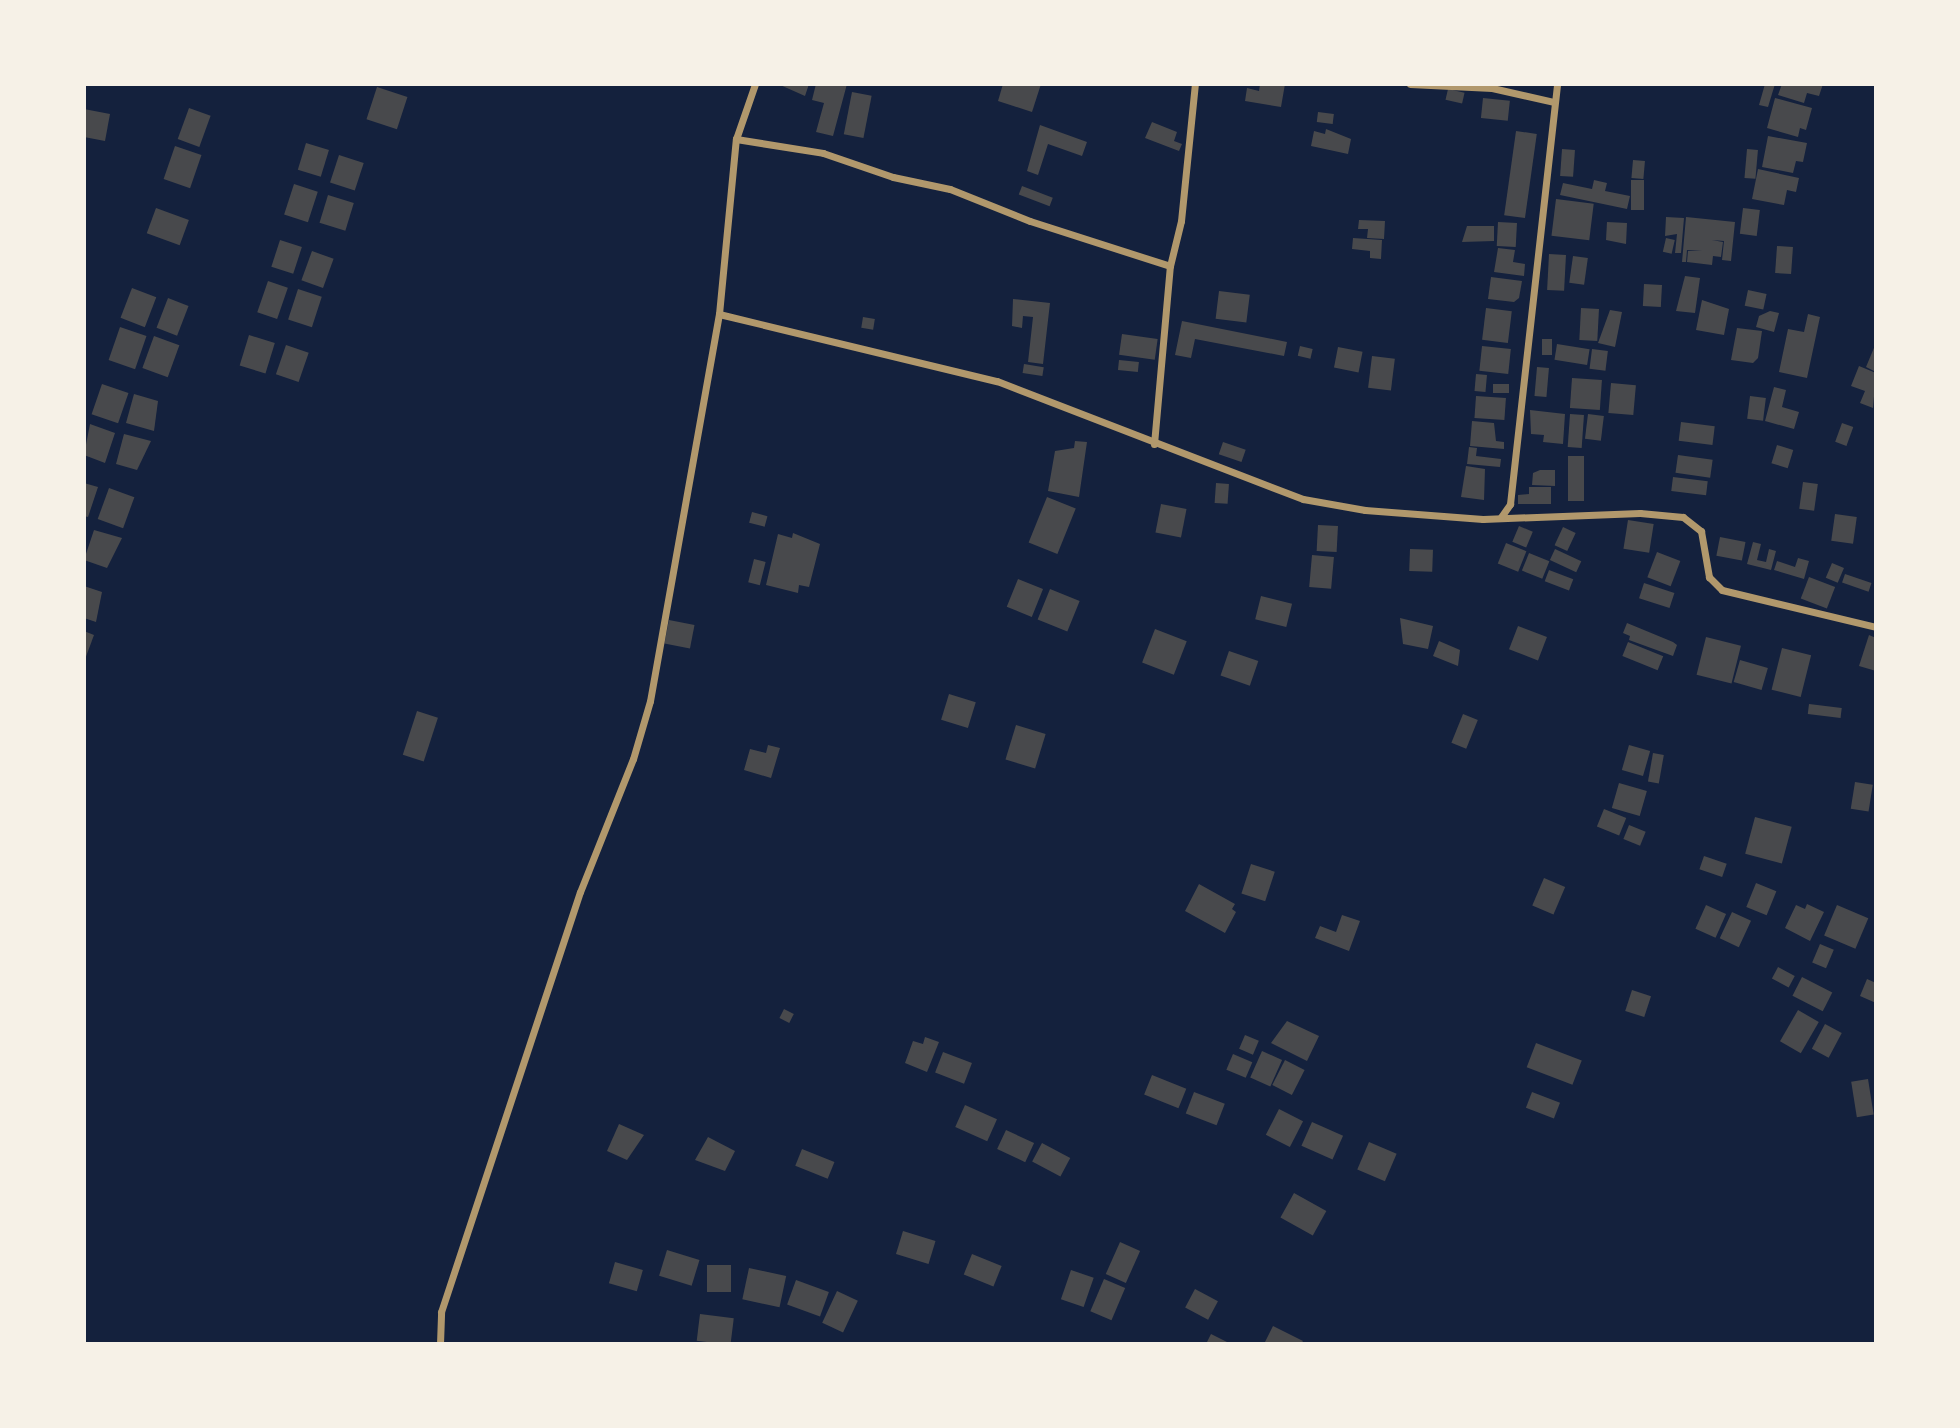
<!DOCTYPE html>
<html>
<head>
<meta charset="utf-8">
<style>
	body { margin:0 }
	#map { position:relative; width:1960px; height:1428px; overflow:hidden; background:#14213d; font-family:"DejaVu Sans",sans-serif }
	div>[style] { position:absolute }
	.building>* { inset:0; background:#48494c; transform-origin:0 0 }
	.minor>* { height:7px; margin:-3.5px; padding:0 3.5px; transform-origin:3.5px; border-radius:3.5px; background:#b1986c }
	span { translate:-50% -50%; white-space:nowrap; text-align:center; line-height:1.15; -webkit-text-stroke:5px #f6f1e7; paint-order:stroke }
	.frame { position:absolute; inset:0; border:86px solid #f6f1e7; pointer-events:none }
</style>
</head>
<body>
<div id="map">
	<div class="building">
		<i style="clip-path:polygon(778px 84px,809px 84px,805px 96px)"></i>
		<i style="clip-path:polygon(816px 84px,847px 84px,833px 136px,816px 132px,824px 103px,812px 100px)"></i>
		<i style="clip-path:polygon(1003px 84px,1041px 84px,1032px 112px,998px 101px)"></i>
		<i style="clip-path:polygon(1260px 84px,1285px 84px,1281px 107px,1245px 101px,1247px 88px,1259px 91px)"></i>
		<i style="clip-path:polygon(1765px 84px,1775px 84px,1768px 107px,1759px 105px)"></i>
		<i style="clip-path:polygon(1782px 84px,1823px 84px,1819px 96px,1807px 93px,1804px 103px,1778px 95px)"></i>
		<i style="left:377px;top:87px;width:32px;height:34px;rotate:18deg"></i>
		<i style="left:1448px;top:89px;width:17px;height:11px;rotate:13deg"></i>
		<i style="left:852px;top:92px;width:20px;height:43px;rotate:11deg"></i>
		<i style="left:1483px;top:98px;width:27px;height:20px;rotate:6deg"></i>
		<i style="clip-path:polygon(1775px 98px,1812px 108px,1806px 130px,1800px 128px,1798px 137px,1767px 128px)"></i>
		<i style="left:189px;top:108px;width:23px;height:33px;rotate:20deg"></i>
		<i style="clip-path:polygon(84px 109px,110px 114px,105px 141px,84px 137px)"></i>
		<i style="left:1318px;top:112px;width:16px;height:10px;rotate:7deg"></i>
		<i style="clip-path:polygon(1152px 122px,1177px 132px,1174px 141px,1182px 144px,1179px 151px,1145px 138px)"></i>
		<i style="clip-path:polygon(1040px 125px,1087px 142px,1082px 156px,1048px 144px,1038px 175px,1027px 171px)"></i>
		<i style="clip-path:polygon(1326px 129px,1351px 139px,1348px 154px,1311px 146px,1314px 131px,1325px 134px)"></i>
		<i style="left:1516px;top:131px;width:21px;height:85px;rotate:8deg"></i>
		<i style="clip-path:polygon(1768px 136px,1807px 143px,1803px 162px,1796px 161px,1793px 173px,1762px 167px)"></i>
		<i style="left:306px;top:143px;width:24px;height:28px;rotate:17deg"></i>
		<i style="left:175px;top:146px;width:28px;height:35px;rotate:19deg"></i>
		<i style="left:1562px;top:149px;width:13px;height:27px;rotate:4deg"></i>
		<i style="left:1747px;top:149px;width:11px;height:29px;rotate:5deg"></i>
		<i style="left:339px;top:155px;width:26px;height:29px;rotate:18deg"></i>
		<i style="left:1633px;top:160px;width:12px;height:18px;rotate:5deg"></i>
		<i style="clip-path:polygon(1758px 169px,1799px 178px,1796px 192px,1787px 190px,1784px 205px,1752px 199px)"></i>
		<i style="clip-path:polygon(1594px 180px,1607px 183px,1605px 191px,1630px 196px,1627px 209px,1560px 195px,1563px 183px,1592px 189px)"></i>
		<i style="left:1631px;top:180px;width:13px;height:30px"></i>
		<i style="left:294px;top:184px;width:25px;height:32px;rotate:18deg"></i>
		<i style="left:1022px;top:186px;width:33px;height:9px;rotate:21deg"></i>
		<i style="left:328px;top:195px;width:27px;height:29px;rotate:17deg"></i>
		<i style="left:1556px;top:199px;width:38px;height:37px;rotate:7deg"></i>
		<i style="left:156px;top:208px;width:35px;height:27px;rotate:20deg"></i>
		<i style="left:1743px;top:208px;width:17px;height:26px;rotate:7deg"></i>
		<i style="clip-path:polygon(1666px 217px,1684px 218px,1681px 253px,1675px 253px,1677px 234px,1665px 236px)"></i>
		<i style="clip-path:polygon(1686px 217px,1735px 222px,1731px 261px,1722px 260px,1724px 241px,1712px 240px,1723px 242px,1721px 257px,1713px 256px,1712px 265px,1687px 262px,1688px 251px,1702px 251px,1687px 250px,1686px 262px,1682px 262px)"></i>
		<i style="clip-path:polygon(1359px 220px,1385px 221px,1384px 239px,1367px 238px,1368px 229px,1358px 229px)"></i>
		<i style="left:1498px;top:222px;width:19px;height:24px;rotate:3deg"></i>
		<i style="clip-path:polygon(1607px 222px,1627px 223px,1626px 244px,1606px 240px)"></i>
		<i style="clip-path:polygon(1467px 226px,1494px 226px,1494px 241px,1462px 242px)"></i>
		<i style="clip-path:polygon(1353px 238px,1382px 240px,1381px 259px,1370px 258px,1370px 251px,1352px 249px)"></i>
		<i style="left:1666px;top:238px;width:9px;height:14px;rotate:13deg"></i>
		<i style="left:280px;top:240px;width:23px;height:28px;rotate:18deg"></i>
		<i style="left:1777px;top:246px;width:16px;height:27px;rotate:4deg"></i>
		<i style="clip-path:polygon(1498px 248px,1515px 250px,1513px 262px,1525px 264px,1524px 276px,1494px 272px)"></i>
		<i style="left:312px;top:251px;width:23px;height:31px;rotate:20deg"></i>
		<i style="left:1549px;top:254px;width:17px;height:36px;rotate:3deg"></i>
		<i style="left:1573px;top:256px;width:15px;height:27px;rotate:8deg"></i>
		<i style="clip-path:polygon(1685px 276px,1700px 278px,1695px 313px,1676px 311px)"></i>
		<i style="clip-path:polygon(1491px 277px,1522px 281px,1519px 298px,1514px 302px,1488px 299px)"></i>
		<i style="left:268px;top:281px;width:21px;height:33px;rotate:19deg"></i>
		<i style="left:1644px;top:284px;width:18px;height:22px;rotate:3deg"></i>
		<i style="left:132px;top:288px;width:26px;height:32px;rotate:21deg"></i>
		<i style="left:298px;top:289px;width:25px;height:32px;rotate:18deg"></i>
		<i style="left:1748px;top:290px;width:19px;height:16px;rotate:12deg"></i>
		<i style="left:1219px;top:291px;width:31px;height:28px;rotate:7deg"></i>
		<i style="left:168px;top:298px;width:22px;height:32px;rotate:21deg"></i>
		<i style="clip-path:polygon(1013px 299px,1050px 303px,1043px 364px,1028px 362px,1033px 317px,1023px 316px,1022px 328px,1012px 326px)"></i>
		<i style="clip-path:polygon(1702px 300px,1729px 309px,1724px 335px,1696px 330px)"></i>
		<i style="left:1486px;top:308px;width:26px;height:32px;rotate:7deg"></i>
		<i style="left:1581px;top:308px;width:18px;height:32px;rotate:3deg"></i>
		<i style="clip-path:polygon(1610px 310px,1622px 312px,1615px 347px,1598px 343px)"></i>
		<i style="clip-path:polygon(1770px 311px,1779px 313px,1774px 332px,1756px 327px,1759px 316px)"></i>
		<i style="clip-path:polygon(1808px 314px,1820px 317px,1807px 378px,1779px 372px,1788px 329px,1804px 332px)"></i>
		<i style="left:863px;top:317px;width:12px;height:11px;rotate:9deg"></i>
		<i style="clip-path:polygon(1182px 321px,1287px 342px,1284px 356px,1195px 339px,1191px 358px,1175px 355px)"></i>
		<i style="left:120px;top:327px;width:28px;height:35px;rotate:19deg"></i>
		<i style="clip-path:polygon(1737px 328px,1762px 331px,1758px 358px,1753px 363px,1731px 360px)"></i>
		<i style="left:1122px;top:334px;width:36px;height:21px;rotate:8deg"></i>
		<i style="left:249px;top:335px;width:27px;height:32px;rotate:17deg"></i>
		<i style="left:154px;top:336px;width:27px;height:34px;rotate:20deg"></i>
		<i style="left:1542px;top:339px;width:10px;height:16px"></i>
		<i style="clip-path:polygon(1876px 343px,1876px 372px,1866px 367px)"></i>
		<i style="left:1557px;top:344px;width:33px;height:16px;rotate:9deg"></i>
		<i style="left:286px;top:345px;width:24px;height:31px;rotate:19deg"></i>
		<i style="left:1300px;top:346px;width:13px;height:10px;rotate:13deg"></i>
		<i style="left:1482px;top:346px;width:29px;height:25px;rotate:6deg"></i>
		<i style="left:1338px;top:347px;width:25px;height:21px;rotate:11deg"></i>
		<i style="left:1592px;top:349px;width:16px;height:20px;rotate:7deg"></i>
		<i style="left:1372px;top:356px;width:23px;height:32px;rotate:7deg"></i>
		<i style="left:1119px;top:360px;width:20px;height:10px;rotate:6deg"></i>
		<i style="left:1024px;top:364px;width:20px;height:9px;rotate:9deg"></i>
		<i style="clip-path:polygon(1859px 366px,1876px 373px,1873px 408px,1860px 403px,1865px 391px,1851px 386px)"></i>
		<i style="left:1537px;top:367px;width:12px;height:29px;rotate:5deg"></i>
		<i style="left:1476px;top:374px;width:11px;height:17px;rotate:5deg"></i>
		<i style="left:1572px;top:378px;width:30px;height:30px;rotate:4deg"></i>
		<i style="left:1611px;top:383px;width:25px;height:30px;rotate:5deg"></i>
		<i style="left:102px;top:384px;width:28px;height:32px;rotate:19deg"></i>
		<i style="left:1493px;top:384px;width:16px;height:9px"></i>
		<i style="clip-path:polygon(1774px 387px,1786px 390px,1782px 407px,1799px 412px,1794px 429px,1765px 421px)"></i>
		<i style="clip-path:polygon(134px 394px,158px 401px,154px 431px,126px 423px)"></i>
		<i style="left:1476px;top:396px;width:30px;height:22px;rotate:4deg"></i>
		<i style="left:1750px;top:396px;width:16px;height:23px;rotate:7deg"></i>
		<i style="clip-path:polygon(1530px 410px,1565px 414px,1563px 444px,1543px 442px,1544px 435px,1531px 434px)"></i>
		<i style="left:1570px;top:414px;width:14px;height:33px;rotate:4deg"></i>
		<i style="left:1588px;top:414px;width:16px;height:25px;rotate:7deg"></i>
		<i style="clip-path:polygon(1472px 421px,1494px 423px,1496px 441px,1504px 442px,1504px 449px,1470px 446px)"></i>
		<i style="left:1681px;top:422px;width:34px;height:19px;rotate:7deg"></i>
		<i style="left:1842px;top:423px;width:12px;height:20px;rotate:20deg"></i>
		<i style="clip-path:polygon(90px 424px,115px 433px,105px 463px,84px 455px)"></i>
		<i style="clip-path:polygon(124px 434px,151px 441px,137px 470px,116px 464px)"></i>
		<i style="clip-path:polygon(1075px 441px,1087px 442px,1079px 497px,1048px 491px,1055px 451px,1074px 448px)"></i>
		<i style="left:1223px;top:442px;width:24px;height:13px;rotate:19deg"></i>
		<i style="left:1777px;top:445px;width:17px;height:19px;rotate:17deg"></i>
		<i style="clip-path:polygon(1469px 447px,1477px 448px,1476px 456px,1501px 459px,1500px 467px,1467px 464px)"></i>
		<i style="left:1678px;top:455px;width:35px;height:18px;rotate:8deg"></i>
		<i style="left:1568px;top:456px;width:16px;height:45px"></i>
		<i style="clip-path:polygon(1466px 466px,1485px 469px,1484px 500px,1461px 497px)"></i>
		<i style="clip-path:polygon(1540px 470px,1555px 470px,1555px 486px,1532px 485px,1533px 473px)"></i>
		<i style="left:1673px;top:477px;width:35px;height:14px;rotate:7deg"></i>
		<i style="left:1803px;top:482px;width:15px;height:27px;rotate:8deg"></i>
		<i style="clip-path:polygon(84px 483px,98px 487px,88px 517px,84px 516px)"></i>
		<i style="left:1216px;top:483px;width:13px;height:20px;rotate:4deg"></i>
		<i style="clip-path:polygon(1529px 487px,1551px 487px,1551px 504px,1518px 504px,1518px 495px,1529px 494px)"></i>
		<i style="left:109px;top:488px;width:27px;height:33px;rotate:20deg"></i>
		<i style="left:1047px;top:497px;width:31px;height:49px;rotate:22deg"></i>
		<i style="left:1161px;top:504px;width:26px;height:29px;rotate:11deg"></i>
		<i style="left:752px;top:512px;width:16px;height:11px;rotate:15deg"></i>
		<i style="left:1835px;top:514px;width:22px;height:27px;rotate:8deg"></i>
		<i style="left:1628px;top:520px;width:26px;height:29px;rotate:9deg"></i>
		<i style="left:1318px;top:525px;width:20px;height:26px;rotate:3deg"></i>
		<i style="left:1519px;top:526px;width:15px;height:17px;rotate:23deg"></i>
		<i style="left:1563px;top:527px;width:14px;height:20px;rotate:25deg"></i>
		<i style="clip-path:polygon(94px 530px,122px 538px,107px 568px,84px 560px)"></i>
		<i style="clip-path:polygon(793px 533px,820px 544px,809px 587px,799px 585px,798px 593px,766px 585px,778px 534px,792px 538px)"></i>
		<i style="left:1720px;top:537px;width:26px;height:19px;rotate:11deg"></i>
		<i style="clip-path:polygon(1753px 542px,1761px 544px,1757px 560px,1766px 562px,1769px 549px,1776px 551px,1771px 570px,1747px 564px)"></i>
		<i style="left:1506px;top:543px;width:22px;height:22px;rotate:22deg"></i>
		<i style="left:1410px;top:549px;width:23px;height:22px;rotate:2deg"></i>
		<i style="left:1555px;top:549px;width:29px;height:12px;rotate:25deg"></i>
		<i style="left:1657px;top:552px;width:25px;height:27px;rotate:21deg"></i>
		<i style="left:1529px;top:553px;width:22px;height:19px;rotate:22deg"></i>
		<i style="left:1312px;top:555px;width:22px;height:32px;rotate:5deg"></i>
		<i style="clip-path:polygon(1798px 558px,1809px 561px,1804px 579px,1774px 570px,1777px 561px,1795px 567px)"></i>
		<i style="left:754px;top:559px;width:12px;height:24px;rotate:14deg"></i>
		<i style="left:1832px;top:563px;width:13px;height:16px;rotate:23deg"></i>
		<i style="left:1549px;top:570px;width:26px;height:12px;rotate:21deg"></i>
		<i style="left:1845px;top:574px;width:28px;height:9px;rotate:19deg"></i>
		<i style="left:1809px;top:577px;width:28px;height:23px;rotate:21deg"></i>
		<i style="left:1018px;top:579px;width:27px;height:30px;rotate:22deg"></i>
		<i style="left:1644px;top:583px;width:32px;height:16px;rotate:18deg"></i>
		<i style="clip-path:polygon(84px 586px,102px 592px,96px 622px,84px 618px)"></i>
		<i style="left:1050px;top:589px;width:32px;height:33px;rotate:22deg"></i>
		<i style="left:1261px;top:596px;width:32px;height:24px;rotate:14deg"></i>
		<i style="clip-path:polygon(1400px 618px,1433px 626px,1428px 649px,1403px 644px)"></i>
		<i style="left:669px;top:620px;width:26px;height:24px;rotate:11deg"></i>
		<i style="clip-path:polygon(1627px 623px,1673px 642px,1677px 645px,1673px 656px,1629px 640px,1630px 636px,1623px 633px)"></i>
		<i style="left:1518px;top:626px;width:31px;height:25px;rotate:21deg"></i>
		<i style="left:1155px;top:629px;width:34px;height:36px;rotate:21deg"></i>
		<i style="clip-path:polygon(84px 631px,94px 635px,84px 662px)"></i>
		<i style="clip-path:polygon(1869px 635px,1876px 638px,1876px 671px,1859px 666px)"></i>
		<i style="left:1706px;top:637px;width:36px;height:39px;rotate:14deg"></i>
		<i style="clip-path:polygon(1439px 641px,1460px 650px,1458px 666px,1433px 656px)"></i>
		<i style="left:1628px;top:642px;width:38px;height:15px;rotate:22deg"></i>
		<i style="left:1782px;top:648px;width:30px;height:43px;rotate:14deg"></i>
		<i style="left:1229px;top:651px;width:31px;height:26px;rotate:19deg"></i>
		<i style="left:1740px;top:660px;width:29px;height:23px;rotate:16deg"></i>
		<i style="left:949px;top:694px;width:28px;height:27px;rotate:17deg"></i>
		<i style="left:1809px;top:704px;width:33px;height:10px;rotate:7deg"></i>
		<i style="left:417px;top:711px;width:22px;height:46px;rotate:18deg"></i>
		<i style="left:1463px;top:714px;width:16px;height:31px;rotate:22deg"></i>
		<i style="left:1016px;top:725px;width:31px;height:36px;rotate:17deg"></i>
		<i style="clip-path:polygon(768px 745px,780px 748px,771px 778px,744px 770px,750px 749px,766px 753px)"></i>
		<i style="left:1629px;top:745px;width:22px;height:26px;rotate:16deg"></i>
		<i style="left:1653px;top:753px;width:11px;height:29px;rotate:10deg"></i>
		<i style="left:1855px;top:782px;width:18px;height:27px;rotate:9deg"></i>
		<i style="left:1619px;top:783px;width:29px;height:26px;rotate:16deg"></i>
		<i style="left:1604px;top:809px;width:24px;height:19px;rotate:22deg"></i>
		<i style="left:1755px;top:817px;width:38px;height:38px;rotate:15deg"></i>
		<i style="left:1629px;top:825px;width:18px;height:15px;rotate:22deg"></i>
		<i style="left:1704px;top:856px;width:24px;height:14px;rotate:19deg"></i>
		<i style="left:1251px;top:864px;width:25px;height:31px;rotate:18deg"></i>
		<i style="left:1544px;top:878px;width:23px;height:30px;rotate:23deg"></i>
		<i style="left:1756px;top:883px;width:22px;height:26px;rotate:22deg"></i>
		<i style="clip-path:polygon(1199px 884px,1235px 904px,1232px 909px,1236px 912px,1225px 933px,1185px 911px)"></i>
		<i style="clip-path:polygon(1807px 904px,1824px 912px,1810px 941px,1785px 928px,1796px 905px,1805px 909px)"></i>
		<i style="left:1706px;top:905px;width:22px;height:26px;rotate:24deg"></i>
		<i style="left:1837px;top:905px;width:34px;height:33px;rotate:23deg"></i>
		<i style="left:1732px;top:912px;width:21px;height:29px;rotate:25deg"></i>
		<i style="clip-path:polygon(1342px 915px,1360px 921px,1349px 951px,1315px 938px,1320px 926px,1336px 932px)"></i>
		<i style="left:1820px;top:944px;width:15px;height:20px;rotate:23deg"></i>
		<i style="left:1778px;top:967px;width:19px;height:13px;rotate:28deg"></i>
		<i style="left:1802px;top:977px;width:34px;height:21px;rotate:27deg"></i>
		<i style="clip-path:polygon(1867px 979px,1876px 983px,1876px 1003px,1860px 996px)"></i>
		<i style="left:1632px;top:990px;width:20px;height:22px;rotate:18deg"></i>
		<i style="left:784px;top:1009px;width:11px;height:10px;rotate:27deg"></i>
		<i style="left:1798px;top:1010px;width:24px;height:36px;rotate:30deg"></i>
		<i style="clip-path:polygon(1287px 1021px,1319px 1036px,1307px 1061px,1271px 1043px)"></i>
		<i style="left:1825px;top:1024px;width:19px;height:28px;rotate:28deg"></i>
		<i style="left:1245px;top:1035px;width:15px;height:15px;rotate:23deg"></i>
		<i style="clip-path:polygon(925px 1037px,939px 1042px,927px 1072px,905px 1063px,913px 1041px,923px 1044px)"></i>
		<i style="left:1536px;top:1043px;width:49px;height:26px;rotate:21deg"></i>
		<i style="left:1262px;top:1051px;width:22px;height:29px;rotate:24deg"></i>
		<i style="left:943px;top:1052px;width:31px;height:22px;rotate:21deg"></i>
		<i style="left:1233px;top:1054px;width:21px;height:17px;rotate:23deg"></i>
		<i style="left:1285px;top:1060px;width:22px;height:28px;rotate:27deg"></i>
		<i style="left:1152px;top:1075px;width:37px;height:21px;rotate:22deg"></i>
		<i style="left:1868px;top:1079px;width:36px;height:17px;rotate:81deg"></i>
		<i style="left:1194px;top:1092px;width:33px;height:23px;rotate:21deg"></i>
		<i style="left:1532px;top:1092px;width:30px;height:17px;rotate:21deg"></i>
		<i style="left:965px;top:1105px;width:35px;height:24px;rotate:24deg"></i>
		<i style="left:1279px;top:1109px;width:27px;height:29px;rotate:27deg"></i>
		<i style="left:1312px;top:1122px;width:34px;height:26px;rotate:24deg"></i>
		<i style="clip-path:polygon(619px 1124px,644px 1135px,627px 1160px,607px 1151px)"></i>
		<i style="left:1006px;top:1130px;width:31px;height:21px;rotate:25deg"></i>
		<i style="clip-path:polygon(708px 1137px,735px 1151px,725px 1171px,695px 1160px)"></i>
		<i style="left:1369px;top:1142px;width:30px;height:30px;rotate:23deg"></i>
		<i style="left:1042px;top:1143px;width:32px;height:21px;rotate:28deg"></i>
		<i style="left:802px;top:1149px;width:35px;height:18px;rotate:22deg"></i>
		<i style="left:1294px;top:1193px;width:37px;height:28px;rotate:29deg"></i>
		<i style="left:903px;top:1231px;width:34px;height:24px;rotate:17deg"></i>
		<i style="left:1120px;top:1242px;width:22px;height:35px;rotate:24deg"></i>
		<i style="left:667px;top:1250px;width:34px;height:27px;rotate:17deg"></i>
		<i style="left:972px;top:1254px;width:32px;height:22px;rotate:22deg"></i>
		<i style="left:615px;top:1262px;width:29px;height:22px;rotate:16deg"></i>
		<i style="left:707px;top:1265px;width:24px;height:27px"></i>
		<i style="left:749px;top:1268px;width:38px;height:32px;rotate:12deg"></i>
		<i style="left:1071px;top:1270px;width:24px;height:31px;rotate:19deg"></i>
		<i style="left:1104px;top:1279px;width:23px;height:35px;rotate:23deg"></i>
		<i style="left:796px;top:1280px;width:35px;height:26px;rotate:20deg"></i>
		<i style="left:1195px;top:1289px;width:26px;height:21px;rotate:28deg"></i>
		<i style="left:837px;top:1291px;width:23px;height:35px;rotate:25deg"></i>
		<i style="left:700px;top:1314px;width:34px;height:27px;rotate:7deg"></i>
		<i style="clip-path:polygon(1273px 1326px,1303px 1341px,1301px 1344px,1264px 1344px)"></i>
		<i style="clip-path:polygon(1211px 1334px,1231px 1344px,1206px 1344px)"></i>
	</div>
	<div class="minor">
		<i style="left:1410px;top:84px;width:82px;rotate:2.8deg"></i>
		<i style="left:1492px;top:88px;width:64px;rotate:12.7deg"></i>
		<i style="left:736px;top:139px;width:88px;rotate:9.1deg"></i>
		<i style="left:823px;top:153px;width:74px;rotate:18.9deg"></i>
		<i style="left:893px;top:177px;width:58px;rotate:11.9deg"></i>
		<i style="left:950px;top:189px;width:86px;rotate:21.8deg"></i>
		<i style="left:1030px;top:221px;width:147px;rotate:17.8deg"></i>
		<i style="left:719px;top:314px;width:286px;rotate:13.6deg"></i>
		<i style="left:997px;top:381px;width:328px;rotate:21.1deg"></i>
		<i style="left:1303px;top:499px;width:63px;rotate:10.1deg"></i>
		<i style="left:1365px;top:510px;width:118px;rotate:4.4deg"></i>
		<i style="left:1483px;top:519px;width:157px;rotate:-2.2deg"></i>
		<i style="left:1640px;top:513px;width:43px;rotate:5.3deg"></i>
		<i style="left:1683px;top:517px;width:23px;rotate:38deg"></i>
		<i style="left:1701px;top:531px;width:47px;rotate:80.1deg"></i>
		<i style="left:1709px;top:577px;width:18px;rotate:45deg"></i>
		<i style="left:1722px;top:590px;width:158px;rotate:13.5deg"></i>
		<i style="left:1154px;top:444px;width:179px;rotate:-84.9deg"></i>
		<i style="left:1170px;top:266px;width:46px;rotate:-76.3deg"></i>
		<i style="left:1181px;top:221px;width:138px;rotate:-84.2deg"></i>
		<i style="left:1501px;top:517px;width:16px;rotate:-55deg"></i>
		<i style="left:1510px;top:504px;width:423px;rotate:-83.6deg"></i>
		<i style="left:440px;top:1344px;width:32px;rotate:-88deg"></i>
		<i style="left:441px;top:1312px;width:442px;rotate:-71.7deg"></i>
		<i style="left:580px;top:892px;width:143px;rotate:-68.3deg"></i>
		<i style="left:633px;top:759px;width:60px;rotate:-73.7deg"></i>
		<i style="left:650px;top:701px;width:393px;rotate:-79.9deg"></i>
		<i style="left:719px;top:314px;width:176px;rotate:-84.5deg"></i>
		<i style="left:736px;top:139px;width:58px;rotate:-70.9deg"></i>
	</div>
	<div class="frame"></div>
</div>
</body>
</html>
